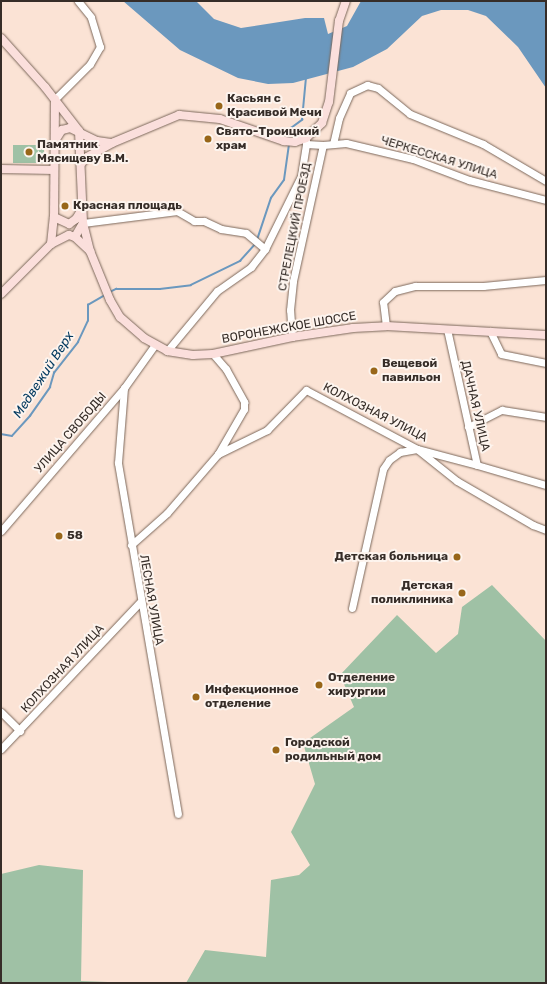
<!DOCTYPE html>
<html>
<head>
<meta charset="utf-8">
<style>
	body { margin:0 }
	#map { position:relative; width:547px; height:984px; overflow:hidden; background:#fbe3d5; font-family:Rubik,sans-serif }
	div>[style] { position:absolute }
	.green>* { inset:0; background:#9fc1a5; transform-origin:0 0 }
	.water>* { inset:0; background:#6b98be }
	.stream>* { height:1.5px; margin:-0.75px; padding:0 0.75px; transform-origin:0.75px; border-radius:0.75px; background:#6b98be }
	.roads { filter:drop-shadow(0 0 1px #7c685b) drop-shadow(0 0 1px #7c685b) }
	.minor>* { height:7px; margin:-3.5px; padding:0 3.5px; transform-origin:3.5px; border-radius:3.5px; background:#fff }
	.major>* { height:8px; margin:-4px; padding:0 4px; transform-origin:4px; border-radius:4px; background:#fbdfdc }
	.dots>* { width:11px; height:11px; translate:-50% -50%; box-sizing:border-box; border:2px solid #fdf4ee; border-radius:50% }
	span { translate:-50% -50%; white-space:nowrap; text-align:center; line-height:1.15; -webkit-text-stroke:4px #fdf4ee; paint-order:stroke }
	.poi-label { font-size:12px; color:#362d28; font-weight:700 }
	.left { translate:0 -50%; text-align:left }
	.right { translate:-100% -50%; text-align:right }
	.street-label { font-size:12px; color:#362d28 }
	.water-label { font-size:13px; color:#00385e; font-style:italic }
	.frame { position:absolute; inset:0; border:2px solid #362d28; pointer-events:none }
</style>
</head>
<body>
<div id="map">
	<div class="green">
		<i style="left:44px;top:145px;width:18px;height:31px;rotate:90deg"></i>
		<i style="clip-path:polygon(492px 585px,546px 641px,546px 983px,186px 983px,205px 950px,266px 957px,271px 880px,299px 875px,310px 865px,291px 832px,315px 784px,303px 743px,354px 707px,340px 675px,397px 615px,436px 653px,458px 634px,462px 607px)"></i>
		<i style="clip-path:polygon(39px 865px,83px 870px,81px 981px,135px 983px,1px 983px,1px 874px)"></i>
	</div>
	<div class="water">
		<i style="clip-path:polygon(123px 1px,196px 1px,214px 19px,241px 28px,305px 18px,324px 18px,328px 34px,347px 26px,361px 1px,546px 1px,546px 88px,518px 47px,486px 16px,468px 10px,441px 10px,422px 16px,387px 49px,353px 67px,293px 83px,268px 84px,238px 78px,180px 50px)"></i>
	</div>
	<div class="stream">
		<i style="left:289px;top:139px;width:11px;rotate:-80deg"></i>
		<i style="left:291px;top:128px;width:14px;rotate:-36deg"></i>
		<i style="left:302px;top:120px;width:42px;rotate:-84.6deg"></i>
		<i style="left:257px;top:240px;width:44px;rotate:-71.6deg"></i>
		<i style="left:271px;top:198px;width:22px;rotate:-54deg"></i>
		<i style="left:284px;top:180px;width:36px;rotate:-82deg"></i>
		<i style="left:110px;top:292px;width:7px;rotate:-27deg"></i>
		<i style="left:116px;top:289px;width:44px"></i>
		<i style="left:160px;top:289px;width:31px;rotate:-7deg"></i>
		<i style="left:191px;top:285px;width:55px;rotate:-26.1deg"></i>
		<i style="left:240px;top:261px;width:24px;rotate:-48deg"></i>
		<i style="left:1px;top:434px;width:11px;rotate:10deg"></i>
		<i style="left:12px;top:436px;width:27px;rotate:-48deg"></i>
		<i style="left:30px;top:416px;width:35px;rotate:-55deg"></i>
		<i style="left:50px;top:387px;width:15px;rotate:-74deg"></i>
		<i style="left:54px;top:373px;width:39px;rotate:-52deg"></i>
		<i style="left:78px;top:342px;width:23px;rotate:-65deg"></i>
		<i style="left:88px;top:321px;width:16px;rotate:-90deg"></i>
		<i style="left:88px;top:305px;width:20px;rotate:-30deg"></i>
	</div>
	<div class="roads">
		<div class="minor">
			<i style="left:55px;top:99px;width:49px;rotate:-45deg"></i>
			<i style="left:90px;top:64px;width:20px;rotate:-60deg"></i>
			<i style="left:100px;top:47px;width:31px;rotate:-107deg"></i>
			<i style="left:91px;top:17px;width:21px;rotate:-129deg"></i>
			<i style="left:306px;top:141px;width:3px;rotate:90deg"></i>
			<i style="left:306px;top:144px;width:17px;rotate:3deg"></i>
			<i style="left:323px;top:145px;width:23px;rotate:-5deg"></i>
			<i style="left:346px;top:143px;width:69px;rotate:13.4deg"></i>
			<i style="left:413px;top:159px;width:60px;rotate:20.6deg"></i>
			<i style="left:469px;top:180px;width:80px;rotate:14.6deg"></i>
			<i style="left:333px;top:144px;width:27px;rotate:-77deg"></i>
			<i style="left:339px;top:118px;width:27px;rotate:-66deg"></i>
			<i style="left:350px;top:93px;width:19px;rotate:-25deg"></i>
			<i style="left:367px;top:85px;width:11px;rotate:15deg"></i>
			<i style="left:378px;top:88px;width:41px;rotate:39.1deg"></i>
			<i style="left:410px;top:114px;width:79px;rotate:22.3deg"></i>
			<i style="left:483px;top:144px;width:73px;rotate:30.4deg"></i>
			<i style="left:83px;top:223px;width:95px;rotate:-7.3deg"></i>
			<i style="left:177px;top:211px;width:20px;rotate:30deg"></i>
			<i style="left:194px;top:221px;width:10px"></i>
			<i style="left:204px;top:221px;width:19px;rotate:25deg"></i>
			<i style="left:221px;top:229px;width:25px;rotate:9deg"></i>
			<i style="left:246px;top:233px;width:25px;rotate:40deg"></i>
			<i style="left:386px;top:326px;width:24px;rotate:-97deg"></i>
			<i style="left:383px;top:302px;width:16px;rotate:-43deg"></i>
			<i style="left:395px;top:291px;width:21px;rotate:-14deg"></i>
			<i style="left:415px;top:286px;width:68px"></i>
			<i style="left:483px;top:286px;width:63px;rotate:-5.4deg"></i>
			<i style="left:447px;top:329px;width:139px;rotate:77.6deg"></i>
			<i style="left:477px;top:465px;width:72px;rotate:16.2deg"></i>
			<i style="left:490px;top:331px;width:25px;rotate:64deg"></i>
			<i style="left:501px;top:354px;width:46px;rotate:11.3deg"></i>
			<i style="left:292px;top:337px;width:27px;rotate:-94deg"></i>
			<i style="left:290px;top:310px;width:29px;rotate:-84deg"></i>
			<i style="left:293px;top:281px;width:139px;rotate:-77.6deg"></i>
			<i style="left:167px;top:351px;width:78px;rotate:-50.2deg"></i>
			<i style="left:217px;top:291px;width:42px;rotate:-35.2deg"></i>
			<i style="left:251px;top:267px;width:23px;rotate:-52deg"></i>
			<i style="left:265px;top:249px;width:81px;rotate:-63.7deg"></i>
			<i style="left:301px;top:176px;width:32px;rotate:-81deg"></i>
			<i style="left:213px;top:354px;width:20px;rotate:49deg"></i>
			<i style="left:226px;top:369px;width:38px;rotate:61deg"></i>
			<i style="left:244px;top:402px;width:7px;rotate:90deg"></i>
			<i style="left:244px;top:409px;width:52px;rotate:120deg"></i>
			<i style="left:124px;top:388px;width:75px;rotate:94.6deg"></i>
			<i style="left:118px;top:463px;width:356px;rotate:80.3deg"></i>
			<i style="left:468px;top:427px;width:38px;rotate:-27deg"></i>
			<i style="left:502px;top:410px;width:45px;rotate:9deg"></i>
			<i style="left:1px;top:531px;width:189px;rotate:-49.3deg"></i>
			<i style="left:124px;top:388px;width:52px;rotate:-54.5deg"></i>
			<i style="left:131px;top:545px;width:48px;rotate:-41.6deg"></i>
			<i style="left:167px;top:513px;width:78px;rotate:-49.2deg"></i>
			<i style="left:218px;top:454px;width:55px;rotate:-26.1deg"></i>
			<i style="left:267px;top:430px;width:56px;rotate:-45.7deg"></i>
			<i style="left:306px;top:390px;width:126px;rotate:28deg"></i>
			<i style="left:417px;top:449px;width:62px;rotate:14.9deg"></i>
			<i style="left:352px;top:608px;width:142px;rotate:-77.4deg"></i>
			<i style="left:383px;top:469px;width:11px;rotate:-56deg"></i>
			<i style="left:389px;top:460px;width:14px;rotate:-36deg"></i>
			<i style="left:400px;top:452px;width:17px;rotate:-10deg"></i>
			<i style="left:417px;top:449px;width:51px;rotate:38.7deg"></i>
			<i style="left:457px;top:481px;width:88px;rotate:30.1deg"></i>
			<i style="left:533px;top:525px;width:14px;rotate:21deg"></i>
			<i style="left:1px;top:712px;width:27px;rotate:45deg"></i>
			<i style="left:1px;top:749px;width:202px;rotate:-46.6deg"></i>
		</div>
		<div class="major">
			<i style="left:1px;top:38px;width:66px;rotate:48.1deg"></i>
			<i style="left:45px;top:87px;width:56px;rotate:52.3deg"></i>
			<i style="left:79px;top:131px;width:92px;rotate:87.5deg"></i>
			<i style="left:83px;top:223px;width:16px;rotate:120deg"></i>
			<i style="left:55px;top:141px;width:13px;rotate:-58deg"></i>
			<i style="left:62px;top:130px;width:8px;rotate:-14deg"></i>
			<i style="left:70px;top:128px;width:30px;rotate:26deg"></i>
			<i style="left:97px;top:141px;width:14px;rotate:8deg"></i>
			<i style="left:81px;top:164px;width:9px;rotate:-49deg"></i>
			<i style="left:87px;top:157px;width:29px;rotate:-29deg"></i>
			<i style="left:112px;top:143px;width:73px;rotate:-22.7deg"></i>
			<i style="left:179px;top:115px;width:41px;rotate:5.6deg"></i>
			<i style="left:220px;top:119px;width:68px;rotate:19deg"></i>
			<i style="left:284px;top:141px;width:11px;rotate:5deg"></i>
			<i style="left:295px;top:142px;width:12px;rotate:-20deg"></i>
			<i style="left:306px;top:138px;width:22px;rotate:-43deg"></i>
			<i style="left:322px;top:123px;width:22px;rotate:-72deg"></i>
			<i style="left:329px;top:102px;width:82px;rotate:-83deg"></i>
			<i style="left:339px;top:21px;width:21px;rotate:-71deg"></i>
			<i style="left:1px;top:169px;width:53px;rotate:1.1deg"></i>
			<i style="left:54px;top:217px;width:17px;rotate:25deg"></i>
			<i style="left:69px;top:224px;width:9px;rotate:-36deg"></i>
			<i style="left:76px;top:219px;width:12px;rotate:-59deg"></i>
			<i style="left:83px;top:223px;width:29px;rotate:76deg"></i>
			<i style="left:51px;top:244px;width:27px;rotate:-84deg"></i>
			<i style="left:54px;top:217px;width:118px;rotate:-89.5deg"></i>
			<i style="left:1px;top:294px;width:71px;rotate:-45deg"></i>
			<i style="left:51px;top:244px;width:20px;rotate:-27deg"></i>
			<i style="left:69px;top:235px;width:6px;rotate:18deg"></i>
			<i style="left:75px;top:237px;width:21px;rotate:43deg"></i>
			<i style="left:90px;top:251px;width:53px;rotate:67.8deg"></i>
			<i style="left:110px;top:300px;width:20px;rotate:60deg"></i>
			<i style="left:120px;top:317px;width:32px;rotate:41deg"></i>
			<i style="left:144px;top:338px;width:26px;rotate:29deg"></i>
			<i style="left:167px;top:351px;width:26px;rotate:9deg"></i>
			<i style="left:193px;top:355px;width:20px;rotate:-3deg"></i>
			<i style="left:213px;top:354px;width:81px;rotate:-12.1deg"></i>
			<i style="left:292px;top:337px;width:62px;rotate:-8.4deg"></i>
			<i style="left:353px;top:328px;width:33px;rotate:-3deg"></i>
			<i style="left:386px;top:326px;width:160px;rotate:3.2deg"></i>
		</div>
	</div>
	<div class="dots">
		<i style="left:219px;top:106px;background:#986619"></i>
		<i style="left:208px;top:139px;background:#986619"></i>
		<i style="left:29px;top:152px;background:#986619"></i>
		<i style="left:65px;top:206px;background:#986619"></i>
		<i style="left:374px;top:371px;background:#986619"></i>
		<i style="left:59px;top:536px;background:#986619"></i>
		<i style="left:457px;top:557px;background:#986619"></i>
		<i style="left:462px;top:593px;background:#986619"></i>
		<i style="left:319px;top:685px;background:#986619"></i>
		<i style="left:196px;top:697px;background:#986619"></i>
		<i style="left:276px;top:750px;background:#986619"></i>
	</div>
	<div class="poi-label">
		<span class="left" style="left:227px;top:106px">Касьян с<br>Красивой Мечи</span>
		<span class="left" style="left:216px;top:139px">Свято-Троицкий<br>храм</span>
		<span class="left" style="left:37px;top:152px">Памятник<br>Мясищеву В.М.</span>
		<span class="left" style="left:73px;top:206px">Красная площадь</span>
		<span class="left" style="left:382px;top:371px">Вещевой<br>павильон</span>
		<span class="left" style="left:67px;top:536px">58</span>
		<span class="right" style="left:448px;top:557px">Детская больница</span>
		<span class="right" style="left:453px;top:593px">Детская<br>поликлиника</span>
		<span class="left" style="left:328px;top:685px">Отделение<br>хирургии</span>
		<span class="left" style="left:205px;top:697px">Инфекционное<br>отделение</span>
		<span class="left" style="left:285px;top:750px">Городской<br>родильный дом</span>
	</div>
	<div class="street-label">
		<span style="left:439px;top:158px;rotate:17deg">ЧЕРКЕССКАЯ УЛИЦА</span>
		<span style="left:295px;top:227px;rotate:-79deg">СТРЕЛЕЦКИЙ ПРОЕЗД</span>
		<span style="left:289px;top:328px;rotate:-10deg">ВОРОНЕЖСКОЕ ШОССЕ</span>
		<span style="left:475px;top:406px;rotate:77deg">ДАЧНАЯ УЛИЦА</span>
		<span style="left:375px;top:413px;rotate:27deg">КОЛХОЗНАЯ УЛИЦА</span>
		<span style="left:71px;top:433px;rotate:-49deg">УЛИЦА СВОБОДЫ</span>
		<span style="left:151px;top:600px;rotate:80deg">ЛЕСНАЯ УЛИЦА</span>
		<span style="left:63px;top:669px;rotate:-47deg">КОЛХОЗНАЯ УЛИЦА</span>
	</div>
	<div class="water-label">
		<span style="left:44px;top:375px;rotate:-57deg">Медвежий Верх</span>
	</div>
	<div class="frame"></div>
</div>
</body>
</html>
